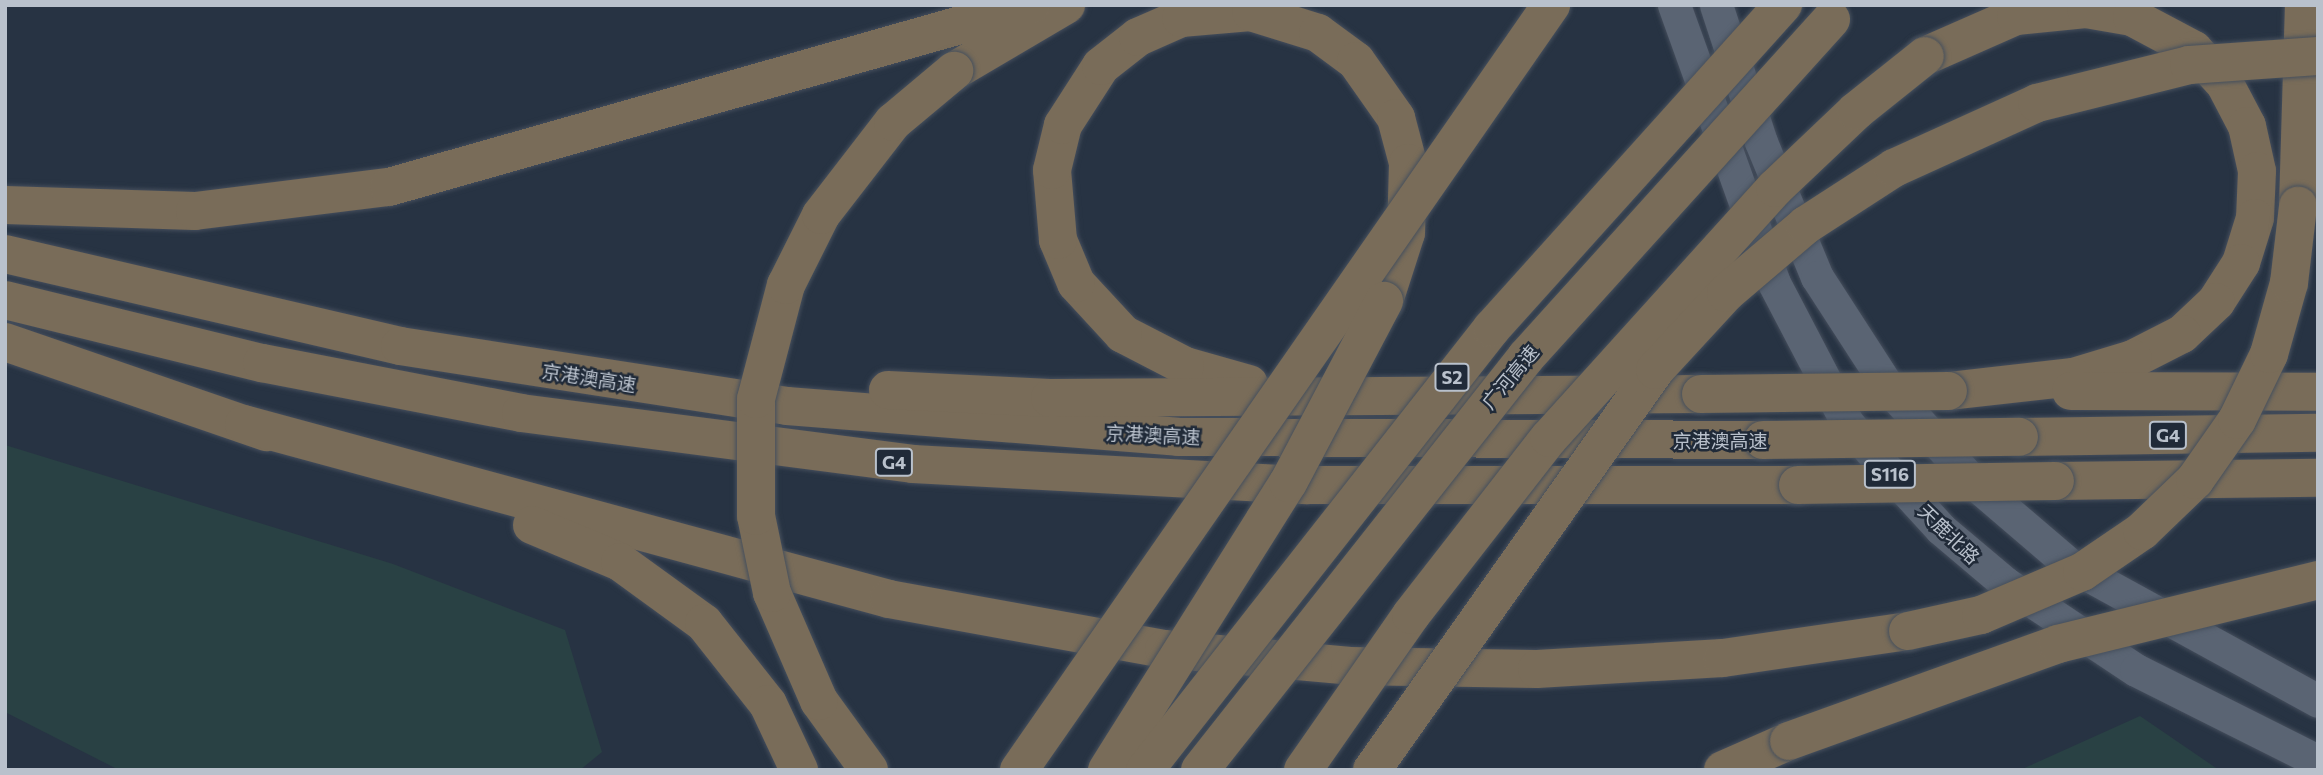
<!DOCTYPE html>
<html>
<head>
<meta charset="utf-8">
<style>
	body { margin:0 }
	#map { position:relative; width:2323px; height:775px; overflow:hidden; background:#273343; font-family:Commissioner,"Noto Sans SC",sans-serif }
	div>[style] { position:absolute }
	.green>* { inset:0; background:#294144 }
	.roads { filter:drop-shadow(0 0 2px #454e5c) drop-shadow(0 0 2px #454e5c) }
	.primary>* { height:33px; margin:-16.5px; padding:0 16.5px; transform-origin:16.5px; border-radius:16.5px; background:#5a6473 }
	.highway>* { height:38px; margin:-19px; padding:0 19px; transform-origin:19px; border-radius:19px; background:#796c59 }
	.bridges { filter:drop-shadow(0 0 2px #46505d) drop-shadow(0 0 2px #46505d) }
	.highway-bridge>* { height:38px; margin:-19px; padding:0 19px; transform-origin:19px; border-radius:19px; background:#796c59 }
	span { translate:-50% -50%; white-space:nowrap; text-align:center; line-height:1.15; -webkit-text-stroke:5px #202a38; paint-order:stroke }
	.shield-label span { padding:2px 5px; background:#202a38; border:2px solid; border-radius:5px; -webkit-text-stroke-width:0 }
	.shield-label { font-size:18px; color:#b9c1cc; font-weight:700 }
	.street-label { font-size:19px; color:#b9c1cc }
	.frame { position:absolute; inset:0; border:7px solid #b9c1cc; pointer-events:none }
</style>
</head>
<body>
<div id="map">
	<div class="green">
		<i style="clip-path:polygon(5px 445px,393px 564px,565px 630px,602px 752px,580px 770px,119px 770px,5px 712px)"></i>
		<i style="clip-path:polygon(2140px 716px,2219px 770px,2020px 770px)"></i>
	</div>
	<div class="roads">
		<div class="primary">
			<i style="left:1674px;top:5px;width:295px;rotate:70.2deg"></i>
			<i style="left:1774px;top:283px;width:156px;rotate:62.4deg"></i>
			<i style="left:1846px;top:421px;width:50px;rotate:50.6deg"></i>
			<i style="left:1878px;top:460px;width:93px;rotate:47.6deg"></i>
			<i style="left:1941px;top:529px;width:84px;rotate:40.2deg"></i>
			<i style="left:2005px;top:583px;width:157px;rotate:33.6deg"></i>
			<i style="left:2136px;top:670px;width:203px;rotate:26.6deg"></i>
			<i style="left:1716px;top:5px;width:144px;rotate:71.8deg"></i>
			<i style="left:1761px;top:142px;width:146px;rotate:67.5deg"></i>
			<i style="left:1817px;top:277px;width:135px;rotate:57.1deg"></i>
			<i style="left:1890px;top:390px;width:125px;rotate:47.9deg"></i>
			<i style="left:1974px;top:483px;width:126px;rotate:40.5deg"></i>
			<i style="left:2070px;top:565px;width:283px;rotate:28.7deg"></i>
		</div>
		<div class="highway">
			<i style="left:1925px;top:56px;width:99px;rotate:-23.7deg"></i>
			<i style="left:2016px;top:16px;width:70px;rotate:-5.7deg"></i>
			<i style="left:2086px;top:9px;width:47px;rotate:9.9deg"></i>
			<i style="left:2132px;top:17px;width:70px;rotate:28deg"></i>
			<i style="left:2194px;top:50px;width:46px;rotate:47.6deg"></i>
			<i style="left:2225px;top:84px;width:47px;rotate:62.4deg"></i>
			<i style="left:2247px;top:126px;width:46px;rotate:77.5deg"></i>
			<i style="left:2257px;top:171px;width:47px;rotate:92.4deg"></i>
			<i style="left:2255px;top:218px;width:47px;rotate:107.3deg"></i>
			<i style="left:2241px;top:263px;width:46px;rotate:122.7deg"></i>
			<i style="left:2216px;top:302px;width:47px;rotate:136.7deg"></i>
			<i style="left:2182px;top:334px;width:55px;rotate:153deg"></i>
			<i style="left:2133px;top:359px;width:63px;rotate:163.3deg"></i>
			<i style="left:2073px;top:377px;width:126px;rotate:173.6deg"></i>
			<i style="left:954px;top:71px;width:130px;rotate:-30.5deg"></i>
			<i style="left:5px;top:205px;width:190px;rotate:1.8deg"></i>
			<i style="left:195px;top:211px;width:195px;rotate:-7.1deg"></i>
			<i style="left:389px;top:187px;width:667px;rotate:-15.83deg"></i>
			<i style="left:2298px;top:206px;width:201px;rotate:-88.3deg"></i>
			<i style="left:5px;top:254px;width:406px;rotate:13.1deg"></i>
			<i style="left:400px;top:346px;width:392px;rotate:8.8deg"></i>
			<i style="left:787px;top:406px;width:392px;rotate:4.5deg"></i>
			<i style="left:1178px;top:437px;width:585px;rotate:0.29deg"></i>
			<i style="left:5px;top:300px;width:265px;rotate:13.8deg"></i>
			<i style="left:262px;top:363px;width:264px;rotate:10.9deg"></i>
			<i style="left:521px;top:413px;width:395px;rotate:7.4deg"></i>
			<i style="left:913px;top:464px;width:395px;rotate:3.1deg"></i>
			<i style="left:1307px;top:485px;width:491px"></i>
			<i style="left:5px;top:342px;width:277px;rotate:19deg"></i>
			<i style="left:1249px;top:384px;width:66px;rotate:-164.3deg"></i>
			<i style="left:1185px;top:366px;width:70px;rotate:-152.7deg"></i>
			<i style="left:1123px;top:334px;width:69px;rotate:-132.7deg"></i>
			<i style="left:1076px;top:283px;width:47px;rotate:-112.7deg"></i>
			<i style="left:1058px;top:240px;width:70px;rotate:-94.9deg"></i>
			<i style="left:1052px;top:170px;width:46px;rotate:-76.3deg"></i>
			<i style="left:1063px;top:125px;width:70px;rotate:-57.2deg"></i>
			<i style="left:1101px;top:66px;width:47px;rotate:-38.1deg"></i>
			<i style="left:1138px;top:37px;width:47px;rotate:-23.8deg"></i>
			<i style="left:1181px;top:18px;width:70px;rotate:-4.9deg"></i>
			<i style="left:1251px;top:12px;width:70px;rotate:17.4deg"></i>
			<i style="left:1318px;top:33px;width:47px;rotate:36.4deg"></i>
			<i style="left:1356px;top:61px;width:70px;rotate:54.9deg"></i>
			<i style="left:1396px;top:118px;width:47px;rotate:75.1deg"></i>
			<i style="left:1408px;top:163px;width:70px;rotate:91.6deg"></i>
			<i style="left:1406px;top:233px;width:71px;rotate:107.9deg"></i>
			<i style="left:888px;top:390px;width:162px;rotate:2.8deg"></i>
			<i style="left:1050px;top:398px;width:651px;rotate:-0.35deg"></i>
			<i style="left:2071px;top:391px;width:247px;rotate:0.2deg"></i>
			<i style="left:244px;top:424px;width:668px;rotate:15.18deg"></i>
			<i style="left:889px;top:599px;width:280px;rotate:10.3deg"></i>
			<i style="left:1164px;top:649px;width:187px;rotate:5.2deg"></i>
			<i style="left:1350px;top:666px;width:187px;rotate:0.9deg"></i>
			<i style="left:1537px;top:669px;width:186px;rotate:-3.4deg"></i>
			<i style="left:1723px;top:658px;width:187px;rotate:-8.3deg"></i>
			<i style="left:2019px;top:437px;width:299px;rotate:-0.8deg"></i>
			<i style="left:2055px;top:481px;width:263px;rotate:-0.7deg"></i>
			<i style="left:532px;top:525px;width:95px;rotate:22.8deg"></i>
			<i style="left:620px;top:562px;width:104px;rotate:36deg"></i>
			<i style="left:704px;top:623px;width:103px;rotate:51.7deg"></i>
			<i style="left:768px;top:704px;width:73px;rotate:64.8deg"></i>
			<i style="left:1723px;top:770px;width:72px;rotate:-23.7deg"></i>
		</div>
	</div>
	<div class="bridges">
		<div class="highway-bridge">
			<i style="left:1701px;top:394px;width:247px;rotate:-0.7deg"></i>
			<i style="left:1763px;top:440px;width:256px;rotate:-0.7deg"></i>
			<i style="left:1798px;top:485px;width:257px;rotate:-0.9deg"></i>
			<i style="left:1908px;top:631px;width:75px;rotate:-12.4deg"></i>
			<i style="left:1981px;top:615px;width:110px;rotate:-23.1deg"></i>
			<i style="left:2082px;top:572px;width:73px;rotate:-34.3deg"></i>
			<i style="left:2142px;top:531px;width:74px;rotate:-43.9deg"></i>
			<i style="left:2195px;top:480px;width:73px;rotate:-55deg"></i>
			<i style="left:2237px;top:420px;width:73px;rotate:-64.1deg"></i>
			<i style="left:2269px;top:354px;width:74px;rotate:-74.3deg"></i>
			<i style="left:2289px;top:283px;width:78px;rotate:-83.3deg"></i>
			<i style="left:1789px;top:741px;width:286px;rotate:-19.8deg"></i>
			<i style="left:2058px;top:644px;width:268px;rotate:-13.8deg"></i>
			<i style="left:869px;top:770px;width:85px;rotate:-125.9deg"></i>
			<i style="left:819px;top:701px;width:118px;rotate:-113.5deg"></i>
			<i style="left:772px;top:593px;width:79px;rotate:-101.7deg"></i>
			<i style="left:756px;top:516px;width:117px;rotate:-90deg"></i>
			<i style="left:756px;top:399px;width:118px;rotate:-75.3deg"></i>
			<i style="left:786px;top:285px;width:78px;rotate:-63.4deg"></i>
			<i style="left:821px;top:215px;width:118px;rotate:-52.3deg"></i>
			<i style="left:893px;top:122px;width:80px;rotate:-39.9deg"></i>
			<i style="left:1019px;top:770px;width:932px;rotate:-55.18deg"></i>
			<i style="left:1107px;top:770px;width:339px;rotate:-57.8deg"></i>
			<i style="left:1288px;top:483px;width:206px;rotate:-62.2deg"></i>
			<i style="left:1145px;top:770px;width:562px;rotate:-51.87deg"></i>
			<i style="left:1492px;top:328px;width:435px;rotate:-48deg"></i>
			<i style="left:1200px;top:770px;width:526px;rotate:-51.71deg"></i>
			<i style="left:1526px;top:357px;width:455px;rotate:-47.9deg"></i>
			<i style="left:1303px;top:770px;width:189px;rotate:-55.1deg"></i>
			<i style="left:1411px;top:615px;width:224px;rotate:-52.1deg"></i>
			<i style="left:1549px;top:438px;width:337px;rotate:-47.9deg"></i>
			<i style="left:1775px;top:188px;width:112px;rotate:-43.5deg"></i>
			<i style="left:1856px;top:111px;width:88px;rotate:-38.6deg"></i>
			<i style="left:1372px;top:770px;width:490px;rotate:-54.7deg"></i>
			<i style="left:1655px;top:370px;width:105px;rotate:-47.3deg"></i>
			<i style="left:1726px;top:293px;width:105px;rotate:-40.4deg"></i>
			<i style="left:1806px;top:225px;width:105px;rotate:-32.9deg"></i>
			<i style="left:1894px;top:168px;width:157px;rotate:-24.4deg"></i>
			<i style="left:2037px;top:103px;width:157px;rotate:-14deg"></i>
			<i style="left:2189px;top:65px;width:129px;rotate:-4deg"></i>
		</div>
	</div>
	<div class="shield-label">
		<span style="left:1452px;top:377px">S2</span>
		<span style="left:2168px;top:435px">G4</span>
		<span style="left:894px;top:462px">G4</span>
		<span style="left:1890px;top:474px">S116</span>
	</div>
	<div class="street-label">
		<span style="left:1510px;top:377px;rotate:-50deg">广河高速</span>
		<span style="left:589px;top:378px;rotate:9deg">京港澳高速</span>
		<span style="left:1153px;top:435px;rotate:3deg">京港澳高速</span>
		<span style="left:1720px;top:441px">京港澳高速</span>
		<span style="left:1949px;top:534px;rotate:44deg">天鹿北路</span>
	</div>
	<div class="frame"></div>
</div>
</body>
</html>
